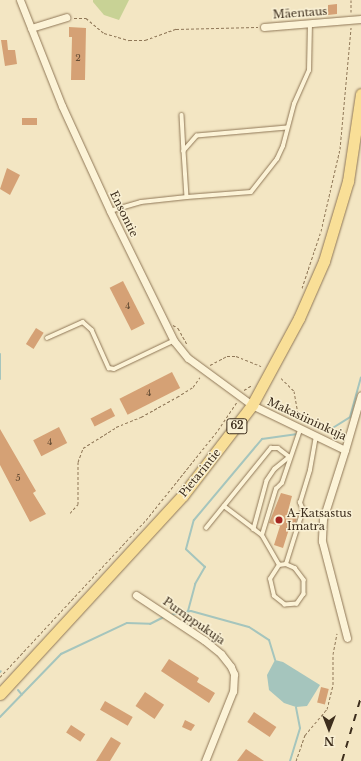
<!DOCTYPE html>
<html>
<head>
<meta charset="utf-8">
<style>
	body { margin:0 }
	#map { position:relative; width:361px; height:761px; overflow:hidden; background:#f3e6c3; font-family:"Libre Baskerville",serif }
	div>[style] { position:absolute }
	.green>* { inset:0; background:#c8d295 }
	.water>* { inset:0; background:#a5c5bd }
	.stream>* { height:2px; margin:-1px; padding:0 1px; transform-origin:1px; border-radius:1px; background:#a5c5bd }
	.building>* { inset:0; background:#d5a175; transform-origin:0 0 }
	.path>* { height:1px; margin-top:-0.5px; transform-origin:0; background:repeating-linear-gradient(90deg,#8f7757 0 3px,transparent 0 5px) }
	.roads { filter:drop-shadow(0 0 1px #8f7757) drop-shadow(0 0 1px #8f7757) }
	.lane>* { height:3.5px; margin:-1.75px; padding:0 1.75px; transform-origin:1.75px; border-radius:1.75px; background:#fcf3d7 }
	.street>* { height:7px; margin:-3.5px; padding:0 3.5px; transform-origin:3.5px; border-radius:3.5px; background:#fcf3d7 }
	.primary>* { height:11px; margin:-5.5px; padding:0 5.5px; transform-origin:5.5px; border-radius:5.5px; background:#f9df97 }
	.rail>* { height:2px; margin-top:-1px; transform-origin:0; background:repeating-linear-gradient(90deg,#3d2e1d 0 7px,transparent 0 14px) }
	.dots>* { width:11px; height:11px; translate:-50% -50%; box-sizing:border-box; border:2px solid #f9f0d4; border-radius:50% }
	span { translate:-50% -50%; white-space:nowrap; text-align:center; line-height:1.15; -webkit-text-stroke:3px #f9f0d4; paint-order:stroke }
	.number-label { font-size:9px; color:#634b33 }
	.number-label span { -webkit-text-stroke-width:0 }
	.shield-label span { padding:1px 3px; background:#f9f0d4; border:1px solid; border-radius:3px; -webkit-text-stroke-width:0 }
	.shield-label { font-size:10px; color:#3d2e1d; font-weight:700 }
	.street-label { font-size:11px; color:#3d2e1d }
	.poi-label { font-size:11px; color:#3d2e1d }
	.left { translate:0 -50%; text-align:left }
	.north { position:absolute; left:309px; top:709px; width:40px; height:40px; -webkit-text-stroke:3px #f9f0d4; paint-order:stroke; rotate:180deg; font-size:11px; font-weight:700; line-height:16px; text-align:center; color:#3d2e1d }
	.north::after { content:''; display:block; margin:auto; width:14px; height:18px; background:#3d2e1d; clip-path:polygon(50% 0,100% 100%,50% 72%,0 100%) }
</style>
</head>
<body>
<div id="map">
	<div class="green">
		<i style="clip-path:polygon(93px 0,129px 0,119px 20px,104px 15px,93px 2px)"></i>
	</div>
	<div class="water">
		<i style="clip-path:polygon(275px 660px,283px 662px,320px 685px,307px 706px,296px 707px,284px 703px,269px 690px,267px 675px)"></i>
	</div>
	<div class="stream">
		<i style="left:0;top:379px;width:25px;rotate:-90deg"></i>
		<i style="left:326px;top:430px;width:5px;rotate:-11deg"></i>
		<i style="left:331px;top:429px;width:22px;rotate:-32deg"></i>
		<i style="left:350px;top:417px;width:41px;rotate:-74.6deg"></i>
		<i style="left:188px;top:611px;width:28px;rotate:-75deg"></i>
		<i style="left:195px;top:584px;width:20px;rotate:-60deg"></i>
		<i style="left:205px;top:567px;width:26px;rotate:-137deg"></i>
		<i style="left:186px;top:549px;width:30px;rotate:-75deg"></i>
		<i style="left:194px;top:520px;width:106px;rotate:-50deg"></i>
		<i style="left:262px;top:439px;width:34px;rotate:-8deg"></i>
		<i style="left:170px;top:615px;width:21px;rotate:-11deg"></i>
		<i style="left:191px;top:611px;width:60px;rotate:15.4deg"></i>
		<i style="left:249px;top:627px;width:24px;rotate:33deg"></i>
		<i style="left:269px;top:640px;width:21px;rotate:73deg"></i>
		<i style="left:0;top:672px;width:1px;rotate:-45deg"></i>
		<i style="left:18px;top:690px;width:6px;rotate:51deg"></i>
		<i style="left:0;top:717px;width:88px;rotate:-45.9deg"></i>
		<i style="left:61px;top:654px;width:73px;rotate:-25.2deg"></i>
		<i style="left:127px;top:623px;width:23px;rotate:2deg"></i>
		<i style="left:150px;top:624px;width:16px;rotate:-27deg"></i>
		<i style="left:290px;top:761px;width:34px;rotate:-73deg"></i>
		<i style="left:300px;top:728px;width:21px;rotate:-101deg"></i>
	</div>
	<div class="building">
		<i style="clip-path:polygon(337px 4px,337px 14px,328px 15px,328px 5px)"></i>
		<i style="clip-path:polygon(69px 27px,86px 28px,85px 80px,71px 80px,72px 37px,69px 37px)"></i>
		<i style="clip-path:polygon(1px 40px,7px 40px,8px 50px,15px 50px,17px 64px,5px 66px)"></i>
		<i style="left:22px;top:118px;width:15px;height:7px"></i>
		<i style="clip-path:polygon(7px 168px,20px 175px,10px 195px,0 189px)"></i>
		<i style="left:123px;top:281px;width:48px;height:15px;rotate:63deg"></i>
		<i style="left:36px;top:328px;width:9px;height:19px;rotate:32deg"></i>
		<i style="left:172px;top:372px;width:18px;height:59px;rotate:63deg"></i>
		<i style="left:111px;top:408px;width:9px;height:23px;rotate:63deg"></i>
		<i style="left:59px;top:427px;width:18px;height:29px;rotate:63deg"></i>
		<i style="clip-path:polygon(0 429px,36px 491px,33px 493px,46px 514px,30px 522px,0 465px)"></i>
		<i style="clip-path:polygon(281px 493px,292px 496px,288px 511px,298px 515px,293px 530px,289px 529px,283px 548px,274px 545px,280px 526px,269px 523px)"></i>
		<i style="clip-path:polygon(169px 659px,199px 678px,197px 682px,215px 693px,209px 703px,161px 671px)"></i>
		<i style="left:321px;top:687px;width:8px;height:16px;rotate:14deg"></i>
		<i style="left:145px;top:692px;width:23px;height:17px;rotate:34deg"></i>
		<i style="left:105px;top:701px;width:32px;height:10px;rotate:30deg"></i>
		<i style="left:254px;top:712px;width:27px;height:12px;rotate:34deg"></i>
		<i style="clip-path:polygon(185px 720px,195px 725px,191px 731px,182px 727px)"></i>
		<i style="left:71px;top:725px;width:17px;height:9px;rotate:33deg"></i>
		<i style="clip-path:polygon(111px 737px,121px 743px,110px 761px,96px 761px)"></i>
		<i style="clip-path:polygon(246px 749px,264px 761px,237px 761px)"></i>
	</div>
	<div class="path">
		<i style="left:351px;top:0;width:12px;rotate:90deg"></i>
		<i style="left:74px;top:18px;width:12px"></i>
		<i style="left:86px;top:18px;width:23px;rotate:40deg"></i>
		<i style="left:104px;top:33px;width:26px;rotate:16deg"></i>
		<i style="left:129px;top:40px;width:16px"></i>
		<i style="left:145px;top:40px;width:33px;rotate:-20deg"></i>
		<i style="left:176px;top:29px;width:82px;rotate:-1.4deg"></i>
		<i style="left:302px;top:288px;width:60px;rotate:-71.6deg"></i>
		<i style="left:321px;top:231px;width:84px;rotate:-77deg"></i>
		<i style="left:340px;top:149px;width:122px;rotate:-84.8deg"></i>
		<i style="left:173px;top:325px;width:6px;rotate:31deg"></i>
		<i style="left:178px;top:328px;width:18px;rotate:61deg"></i>
		<i style="left:210px;top:365px;width:19px;rotate:-28deg"></i>
		<i style="left:227px;top:356px;width:9px"></i>
		<i style="left:236px;top:356px;width:27px;rotate:22deg"></i>
		<i style="left:281px;top:378px;width:18px;rotate:45deg"></i>
		<i style="left:294px;top:391px;width:28px;rotate:80deg"></i>
		<i style="left:244px;top:390px;width:9px;rotate:-32deg"></i>
		<i style="left:70px;top:513px;width:12px;rotate:-48deg"></i>
		<i style="left:78px;top:504px;width:42px;rotate:-90deg"></i>
		<i style="left:78px;top:462px;width:15px;rotate:-70deg"></i>
		<i style="left:83px;top:448px;width:39px;rotate:-32deg"></i>
		<i style="left:116px;top:427px;width:27px;rotate:-22deg"></i>
		<i style="left:141px;top:417px;width:41px;rotate:-29.1deg"></i>
		<i style="left:177px;top:397px;width:19px;rotate:-32deg"></i>
		<i style="left:193px;top:387px;width:12px;rotate:-55deg"></i>
		<i style="left:0;top:677px;width:214px;rotate:-47.1deg"></i>
		<i style="left:146px;top:520px;width:115px;rotate:-51.3deg"></i>
		<i style="left:218px;top:430px;width:34px;rotate:-56deg"></i>
		<i style="left:296px;top:761px;width:28px;rotate:-71deg"></i>
		<i style="left:305px;top:735px;width:34px;rotate:-50deg"></i>
		<i style="left:327px;top:709px;width:25px;rotate:-76deg"></i>
		<i style="left:333px;top:685px;width:31px;rotate:-90deg"></i>
		<i style="left:333px;top:654px;width:21px;rotate:-79deg"></i>
	</div>
	<div class="roads">
		<div class="lane">
			<i style="left:182px;top:115px;width:36px;rotate:87deg"></i>
			<i style="left:287px;top:128px;width:90px;rotate:174.9deg"></i>
			<i style="left:197px;top:136px;width:20px;rotate:131deg"></i>
			<i style="left:184px;top:151px;width:46px;rotate:86.3deg"></i>
			<i style="left:187px;top:197px;width:64px;rotate:-4.5deg"></i>
			<i style="left:251px;top:192px;width:42px;rotate:-51.8deg"></i>
			<i style="left:277px;top:159px;width:14px;rotate:-65deg"></i>
			<i style="left:283px;top:146px;width:43px;rotate:-75.3deg"></i>
			<i style="left:294px;top:104px;width:36px;rotate:-66deg"></i>
			<i style="left:309px;top:71px;width:47px;rotate:-88.8deg"></i>
			<i style="left:110px;top:211px;width:32px;rotate:-16deg"></i>
			<i style="left:141px;top:202px;width:46px;rotate:-6.2deg"></i>
			<i style="left:47px;top:338px;width:39px;rotate:-24deg"></i>
			<i style="left:83px;top:322px;width:12px;rotate:42deg"></i>
			<i style="left:92px;top:330px;width:42px;rotate:65.9deg"></i>
			<i style="left:109px;top:368px;width:5px;rotate:11deg"></i>
			<i style="left:114px;top:369px;width:65px;rotate:-25.4deg"></i>
			<i style="left:224px;top:506px;width:38px;rotate:37deg"></i>
			<i style="left:206px;top:528px;width:103px;rotate:-50.9deg"></i>
			<i style="left:271px;top:448px;width:7px"></i>
			<i style="left:278px;top:448px;width:15px;rotate:37deg"></i>
			<i style="left:290px;top:457px;width:19px;rotate:141deg"></i>
			<i style="left:275px;top:469px;width:14px;rotate:124deg"></i>
			<i style="left:267px;top:481px;width:50px;rotate:105.2deg"></i>
			<i style="left:254px;top:529px;width:10px;rotate:37deg"></i>
			<i style="left:286px;top:564px;width:57px;rotate:-72.5deg"></i>
			<i style="left:303px;top:510px;width:8px;rotate:-113deg"></i>
			<i style="left:300px;top:503px;width:34px;rotate:-73deg"></i>
			<i style="left:310px;top:470px;width:34px;rotate:-80deg"></i>
			<i style="left:279px;top:565px;width:7px;rotate:-8deg"></i>
			<i style="left:286px;top:564px;width:10px;rotate:24deg"></i>
			<i style="left:295px;top:568px;width:15px;rotate:53deg"></i>
			<i style="left:304px;top:580px;width:14px;rotate:90deg"></i>
			<i style="left:304px;top:594px;width:12px;rotate:125deg"></i>
			<i style="left:297px;top:604px;width:12px;rotate:175deg"></i>
			<i style="left:285px;top:605px;width:14px;rotate:-141deg"></i>
			<i style="left:274px;top:596px;width:17px;rotate:-103deg"></i>
			<i style="left:270px;top:579px;width:17px;rotate:-57deg"></i>
			<i style="left:279px;top:565px;width:34px;rotate:-120deg"></i>
			<i style="left:262px;top:535px;width:48px;rotate:-73.1deg"></i>
			<i style="left:276px;top:489px;width:8px;rotate:-45deg"></i>
			<i style="left:282px;top:483px;width:56px;rotate:-71.2deg"></i>
		</div>
		<div class="street">
			<i style="left:20px;top:0;width:114px;rotate:68.4deg"></i>
			<i style="left:62px;top:106px;width:115px;rotate:65.4deg"></i>
			<i style="left:110px;top:211px;width:145px;rotate:63.8deg"></i>
			<i style="left:174px;top:341px;width:22px;rotate:51deg"></i>
			<i style="left:188px;top:358px;width:79px;rotate:36.3deg"></i>
			<i style="left:252px;top:405px;width:103px;rotate:25.8deg"></i>
			<i style="left:345px;top:450px;width:57px;rotate:-73.8deg"></i>
			<i style="left:264px;top:27px;width:97px;rotate:-4.7deg"></i>
			<i style="left:31px;top:28px;width:37px;rotate:-17deg"></i>
			<i style="left:345px;top:450px;width:72px;rotate:107.7deg"></i>
			<i style="left:323px;top:519px;width:22px;rotate:93deg"></i>
			<i style="left:322px;top:541px;width:100px;rotate:75.5deg"></i>
			<i style="left:136px;top:595px;width:82px;rotate:33.5deg"></i>
			<i style="left:204px;top:640px;width:22px;rotate:39deg"></i>
			<i style="left:221px;top:654px;width:16px;rotate:52deg"></i>
			<i style="left:231px;top:667px;width:8px;rotate:67deg"></i>
			<i style="left:234px;top:674px;width:17px;rotate:93deg"></i>
			<i style="left:233px;top:691px;width:75px;rotate:111.8deg"></i>
		</div>
		<div class="primary">
			<i style="left:0;top:694px;width:270px;rotate:-47.4deg"></i>
			<i style="left:183px;top:495px;width:113px;rotate:-52.5deg"></i>
			<i style="left:252px;top:405px;width:99px;rotate:-61.6deg"></i>
			<i style="left:299px;top:318px;width:62px;rotate:-66.3deg"></i>
			<i style="left:324px;top:261px;width:84px;rotate:-73.3deg"></i>
			<i style="left:348px;top:181px;width:88px;rotate:-81.5deg"></i>
		</div>
	</div>
	<div class="rail">
		<i style="left:342px;top:761px;width:67px;rotate:-73.5deg"></i>
	</div>
	<div class="dots">
		<i style="left:279px;top:520px;background:#a52621"></i>
	</div>
	<div class="number-label">
		<span style="left:78px;top:58px">2</span>
		<span style="left:128px;top:306px">4</span>
		<span style="left:149px;top:393px">4</span>
		<span style="left:50px;top:442px">4</span>
		<span style="left:18px;top:478px">5</span>
	</div>
	<div class="shield-label">
		<span style="left:237px;top:426px">62</span>
	</div>
	<div class="street-label">
		<span style="left:300px;top:13px;rotate:-4deg">Mäentaus</span>
		<span style="left:124px;top:214px;rotate:64deg">Ensontie</span>
		<span style="left:307px;top:419px;rotate:25deg">Makasiininkuja</span>
		<span style="left:200px;top:473px;rotate:-51deg">Pietarintie</span>
		<span style="left:194px;top:621px;rotate:35deg">Pumppukuja</span>
	</div>
	<div class="poi-label">
		<span class="left" style="left:287px;top:520px">A-Katsastus<br>Imatra</span>
	</div>
	<div class="north">N</div>
</div>
</body>
</html>
